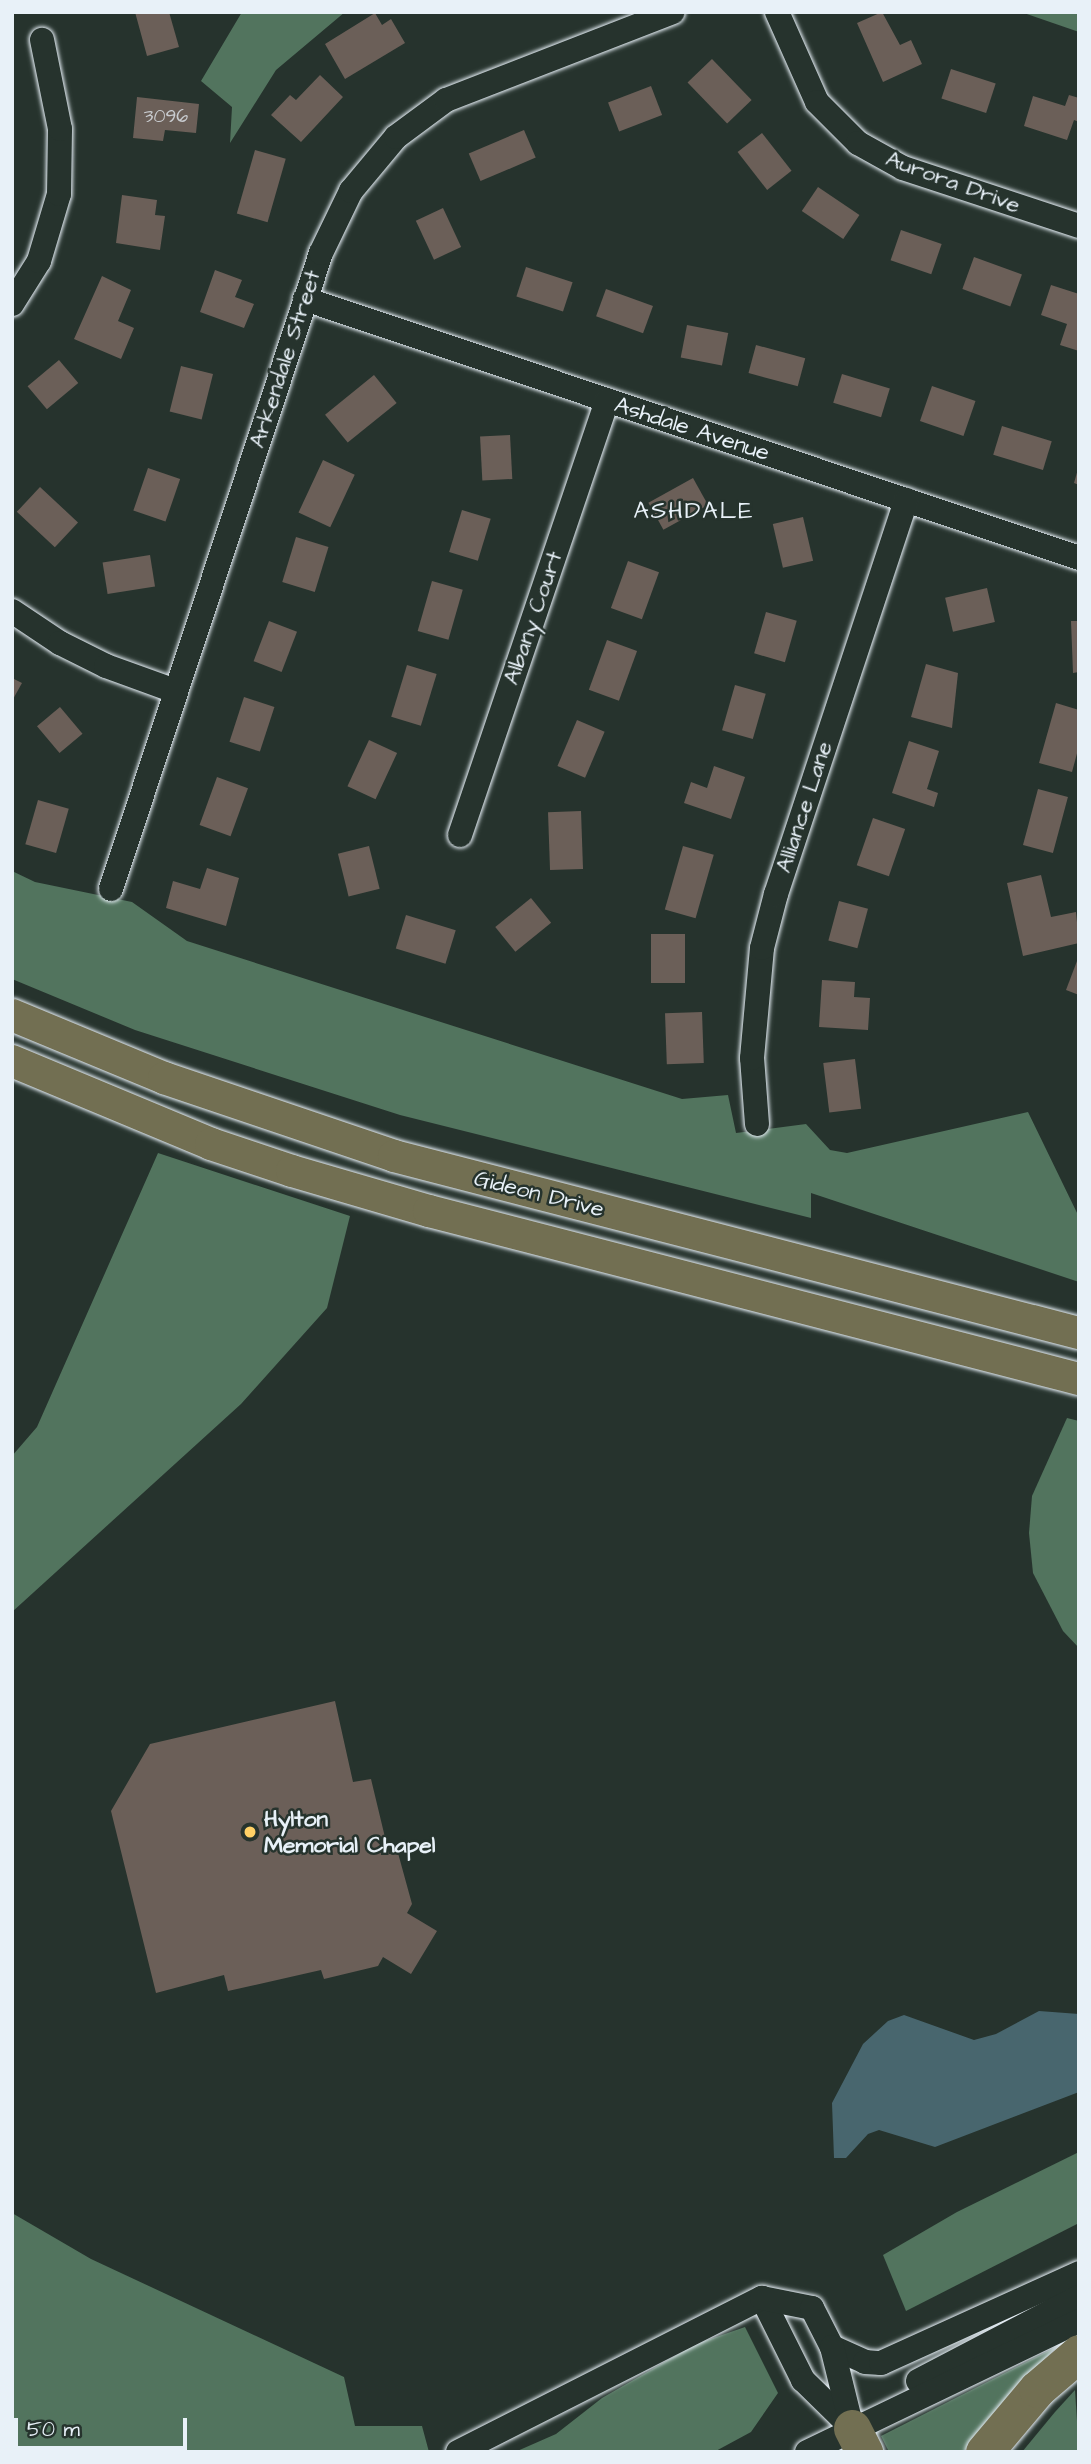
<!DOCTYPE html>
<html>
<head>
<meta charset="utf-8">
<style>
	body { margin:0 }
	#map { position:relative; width:1091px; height:2464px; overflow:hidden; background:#26332d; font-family:"Architects Daughter",sans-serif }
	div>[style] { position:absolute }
	.green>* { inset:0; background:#52745e }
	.water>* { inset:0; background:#48666e }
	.building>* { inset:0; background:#6b5f58; transform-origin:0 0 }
	.roads { filter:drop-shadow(0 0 2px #e8f1f8) drop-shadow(0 0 2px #e8f1f8) }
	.minor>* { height:24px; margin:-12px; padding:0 12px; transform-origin:12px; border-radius:12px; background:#26332d }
	.major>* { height:32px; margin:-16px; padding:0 16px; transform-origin:16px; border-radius:16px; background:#726f52 }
	.highway>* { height:37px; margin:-18.5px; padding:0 18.5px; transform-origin:18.5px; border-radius:18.5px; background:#726f52 }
	.dots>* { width:19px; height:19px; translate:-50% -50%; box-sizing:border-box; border:4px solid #26332d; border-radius:50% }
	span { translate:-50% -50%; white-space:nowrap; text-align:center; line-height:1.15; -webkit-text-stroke:5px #26332d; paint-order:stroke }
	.number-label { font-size:19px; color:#c9ccd0 }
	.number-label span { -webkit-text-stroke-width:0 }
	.street-label { font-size:23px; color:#e8f1f8 }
	.poi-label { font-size:23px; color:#e8f1f8; font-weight:700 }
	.left { translate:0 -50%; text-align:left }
	.neighbourhood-label { font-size:24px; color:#e8f1f8; letter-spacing:2px }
	.frame { position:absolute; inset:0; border:14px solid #e8f1f8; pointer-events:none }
	.scale { position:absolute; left:14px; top:2418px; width:173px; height:32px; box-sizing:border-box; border:4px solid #e8f1f8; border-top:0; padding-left:9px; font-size:21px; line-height:24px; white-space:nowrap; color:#e8f1f8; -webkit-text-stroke:5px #26332d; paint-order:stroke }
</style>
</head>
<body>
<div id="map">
	<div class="green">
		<i style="clip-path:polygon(242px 12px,345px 12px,276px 70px,230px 143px,232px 107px,201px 81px)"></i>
		<i style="clip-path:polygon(1021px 12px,1079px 12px,1079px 32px)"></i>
		<i style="clip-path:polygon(12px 871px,35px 882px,132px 902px,187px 941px,682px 1099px,728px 1095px,736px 1133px,806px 1124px,830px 1150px,847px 1153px,1028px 1112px,1079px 1217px,1079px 1282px,811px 1193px,811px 1218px,400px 1115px,135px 1030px,12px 979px)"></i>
		<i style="clip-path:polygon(158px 1153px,350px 1216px,327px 1308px,241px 1404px,12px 1612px,12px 1456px,37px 1427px)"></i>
		<i style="clip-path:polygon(1067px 1418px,1079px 1421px,1079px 1648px,1063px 1631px,1033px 1573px,1029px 1533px,1032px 1496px)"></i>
		<i style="clip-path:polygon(1079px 2152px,1079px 2223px,906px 2311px,883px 2255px,957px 2212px)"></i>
		<i style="clip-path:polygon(12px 2213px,91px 2259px,344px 2377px,355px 2426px,422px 2426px,429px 2452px,12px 2452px)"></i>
		<i style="clip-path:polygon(745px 2327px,778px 2393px,751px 2432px,714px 2452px,515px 2452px,556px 2434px,602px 2398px,696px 2344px)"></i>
		<i style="clip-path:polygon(1056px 2347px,963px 2452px,889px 2452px,881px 2436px)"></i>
		<i style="clip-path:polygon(1075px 2390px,1079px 2452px,1022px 2452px,1055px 2412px)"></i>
	</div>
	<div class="water">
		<i style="clip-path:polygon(1039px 2011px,1079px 2014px,1079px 2092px,935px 2147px,879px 2130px,868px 2134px,846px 2158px,834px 2158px,832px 2103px,863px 2044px,888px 2021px,904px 2015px,974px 2040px,996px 2034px)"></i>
	</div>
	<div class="building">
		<i style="clip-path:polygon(135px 12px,169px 12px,179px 47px,147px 56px)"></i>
		<i style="clip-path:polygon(882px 12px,900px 45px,911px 40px,922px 64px,883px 82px,857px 23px)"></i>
		<i style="clip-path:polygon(375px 13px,382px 25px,391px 19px,405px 43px,345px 79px,325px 44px)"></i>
		<i style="left:712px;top:59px;width:57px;height:34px;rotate:46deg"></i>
		<i style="left:951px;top:69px;width:47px;height:31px;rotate:18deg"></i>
		<i style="clip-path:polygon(320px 75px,343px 97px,301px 142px,271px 115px,290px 95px,296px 100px)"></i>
		<i style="left:651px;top:86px;width:31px;height:46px;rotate:69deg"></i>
		<i style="clip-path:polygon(1069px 95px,1079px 98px,1079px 122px,1074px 120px,1067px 140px,1024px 126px,1033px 96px,1065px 106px)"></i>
		<i style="clip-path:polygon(137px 97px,199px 104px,196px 133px,165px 130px,163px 141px,133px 138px)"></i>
		<i style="left:524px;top:130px;width:30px;height:60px;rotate:67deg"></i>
		<i style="left:762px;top:133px;width:48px;height:31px;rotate:52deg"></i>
		<i style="left:255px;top:150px;width:32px;height:66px;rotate:16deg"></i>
		<i style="left:818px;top:187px;width:50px;height:29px;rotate:34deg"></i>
		<i style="clip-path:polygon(122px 195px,157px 200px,155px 215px,165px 216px,160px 250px,116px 243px)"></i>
		<i style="left:443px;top:208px;width:43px;height:30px;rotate:65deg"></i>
		<i style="left:901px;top:230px;width:43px;height:32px;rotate:19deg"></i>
		<i style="left:974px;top:257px;width:51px;height:34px;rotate:20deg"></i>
		<i style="left:526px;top:267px;width:49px;height:31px;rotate:18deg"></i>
		<i style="clip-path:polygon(215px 270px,242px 280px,235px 297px,254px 304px,244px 328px,200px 312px)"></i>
		<i style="clip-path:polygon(102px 276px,131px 290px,118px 321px,134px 328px,121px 359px,74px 339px)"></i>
		<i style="clip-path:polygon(1051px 285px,1079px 294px,1079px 351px,1060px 345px,1067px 324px,1041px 315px)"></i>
		<i style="left:606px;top:289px;width:50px;height:29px;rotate:20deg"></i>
		<i style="left:687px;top:325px;width:42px;height:33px;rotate:11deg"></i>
		<i style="left:756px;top:345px;width:51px;height:29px;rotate:15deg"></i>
		<i style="left:59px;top:360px;width:30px;height:41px;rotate:50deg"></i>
		<i style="left:181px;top:366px;width:33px;height:47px;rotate:14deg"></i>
		<i style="left:842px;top:374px;width:50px;height:30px;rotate:17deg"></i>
		<i style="left:374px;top:375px;width:36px;height:63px;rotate:51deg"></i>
		<i style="left:932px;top:386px;width:46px;height:37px;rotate:19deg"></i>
		<i style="left:1002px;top:426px;width:52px;height:30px;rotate:17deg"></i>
		<i style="left:510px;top:435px;width:44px;height:30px;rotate:87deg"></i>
		<i style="left:323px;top:460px;width:35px;height:58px;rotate:25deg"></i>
		<i style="left:148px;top:468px;width:34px;height:45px;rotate:19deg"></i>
		<i style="clip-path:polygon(1078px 469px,1079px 469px,1079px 485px,1074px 483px)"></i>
		<i style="left:693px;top:478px;width:31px;height:51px;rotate:61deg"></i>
		<i style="left:40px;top:487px;width:52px;height:34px;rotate:43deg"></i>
		<i style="left:462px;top:510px;width:30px;height:44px;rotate:17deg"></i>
		<i style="left:803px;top:517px;width:45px;height:31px;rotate:77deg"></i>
		<i style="left:296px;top:537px;width:34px;height:47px;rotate:17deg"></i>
		<i style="left:150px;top:555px;width:32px;height:48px;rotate:81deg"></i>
		<i style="left:628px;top:561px;width:33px;height:50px;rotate:20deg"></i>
		<i style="left:432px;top:581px;width:32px;height:52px;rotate:16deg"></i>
		<i style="left:987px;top:588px;width:35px;height:43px;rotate:77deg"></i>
		<i style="left:766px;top:612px;width:32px;height:43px;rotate:16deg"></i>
		<i style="left:269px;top:621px;width:30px;height:43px;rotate:21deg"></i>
		<i style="clip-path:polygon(1071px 621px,1079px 621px,1079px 672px,1073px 673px)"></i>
		<i style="left:607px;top:640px;width:32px;height:53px;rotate:20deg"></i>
		<i style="clip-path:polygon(926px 664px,958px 673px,952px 728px,911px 717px)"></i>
		<i style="left:407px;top:665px;width:31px;height:54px;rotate:17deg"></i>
		<i style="clip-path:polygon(12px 678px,22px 683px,12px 701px)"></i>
		<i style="left:735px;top:685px;width:32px;height:47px;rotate:16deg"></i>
		<i style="left:244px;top:697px;width:32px;height:47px;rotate:18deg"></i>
		<i style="clip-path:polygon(1056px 703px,1079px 710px,1079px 746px,1072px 772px,1039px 763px)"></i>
		<i style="left:60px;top:707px;width:35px;height:30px;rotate:50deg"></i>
		<i style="left:577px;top:720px;width:30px;height:50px;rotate:23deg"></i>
		<i style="left:369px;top:740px;width:31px;height:51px;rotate:25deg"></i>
		<i style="clip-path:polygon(909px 741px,939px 751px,927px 789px,938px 793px,934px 807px,892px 793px)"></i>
		<i style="clip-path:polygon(714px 766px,745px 777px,731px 819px,684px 803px,691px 782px,707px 788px)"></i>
		<i style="left:217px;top:777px;width:33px;height:51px;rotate:20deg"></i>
		<i style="left:1038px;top:789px;width:31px;height:58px;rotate:15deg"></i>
		<i style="left:38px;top:800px;width:32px;height:46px;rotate:16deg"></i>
		<i style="left:581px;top:811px;width:58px;height:33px;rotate:88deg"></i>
		<i style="left:873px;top:818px;width:34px;height:50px;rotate:19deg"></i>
		<i style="left:369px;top:846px;width:44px;height:32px;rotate:76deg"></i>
		<i style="left:683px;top:846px;width:32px;height:66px;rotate:16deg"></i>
		<i style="clip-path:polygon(207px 868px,239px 878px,226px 926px,166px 908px,173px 881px,200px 889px)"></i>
		<i style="clip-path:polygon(1041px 875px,1051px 917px,1076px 912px,1079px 943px,1023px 956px,1007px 883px)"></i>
		<i style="left:531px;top:898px;width:32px;height:46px;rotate:51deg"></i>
		<i style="left:839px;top:901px;width:30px;height:41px;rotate:15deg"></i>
		<i style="left:406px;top:915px;width:52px;height:35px;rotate:17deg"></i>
		<i style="left:651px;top:934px;width:34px;height:49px"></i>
		<i style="clip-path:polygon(1077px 961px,1079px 962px,1079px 995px,1066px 990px)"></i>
		<i style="clip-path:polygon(822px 980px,855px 982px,854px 997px,870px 998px,868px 1030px,819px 1027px)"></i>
		<i style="left:702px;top:1012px;width:51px;height:37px;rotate:88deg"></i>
		<i style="left:855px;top:1059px;width:50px;height:32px;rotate:83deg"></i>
		<i style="clip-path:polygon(335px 1701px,353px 1782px,371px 1779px,389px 1854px,398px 1853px,412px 1904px,407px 1913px,437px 1931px,411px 1974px,383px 1957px,378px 1966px,324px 1979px,321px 1970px,228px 1991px,224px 1975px,156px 1993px,111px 1811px,150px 1744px)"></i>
	</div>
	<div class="roads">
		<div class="minor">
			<i style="left:777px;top:12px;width:98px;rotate:66deg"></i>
			<i style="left:817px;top:102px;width:58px;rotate:45deg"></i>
			<i style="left:858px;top:143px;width:51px;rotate:29.1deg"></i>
			<i style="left:903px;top:168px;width:185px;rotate:18.2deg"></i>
			<i style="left:305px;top:299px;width:816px;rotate:18.5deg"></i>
			<i style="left:12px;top:304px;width:51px;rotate:-57.9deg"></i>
			<i style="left:39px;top:261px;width:70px;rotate:-73.4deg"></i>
			<i style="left:59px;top:194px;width:65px;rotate:-89.1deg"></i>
			<i style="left:60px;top:129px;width:91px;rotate:-101.4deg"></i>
			<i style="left:12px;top:611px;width:58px;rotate:33.7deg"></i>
			<i style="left:60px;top:643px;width:51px;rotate:26.6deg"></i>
			<i style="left:106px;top:666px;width:73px;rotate:19.9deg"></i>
			<i style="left:460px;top:835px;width:459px;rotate:-71.3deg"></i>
			<i style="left:111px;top:889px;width:670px;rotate:-71.73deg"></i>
			<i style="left:321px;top:253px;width:69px;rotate:-64.2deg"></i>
			<i style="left:351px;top:191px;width:70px;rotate:-50.2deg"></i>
			<i style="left:396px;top:137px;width:62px;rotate:-36.5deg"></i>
			<i style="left:446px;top:100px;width:243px;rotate:-21.2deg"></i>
			<i style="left:757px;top:1124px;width:66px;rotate:-94.3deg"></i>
			<i style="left:752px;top:1058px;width:110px;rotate:-84.8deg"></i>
			<i style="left:762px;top:948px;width:56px;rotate:-75.5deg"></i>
			<i style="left:776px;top:894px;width:415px;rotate:-71.7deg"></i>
			<i style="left:762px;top:2298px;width:92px;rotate:63.4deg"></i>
			<i style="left:803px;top:2380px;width:69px;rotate:44.4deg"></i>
			<i style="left:832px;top:2347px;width:36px;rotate:24deg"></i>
			<i style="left:865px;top:2362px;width:16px;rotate:4deg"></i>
			<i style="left:881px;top:2363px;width:217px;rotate:-24.4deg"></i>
			<i style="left:918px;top:2381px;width:182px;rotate:-27.6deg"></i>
			<i style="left:458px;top:2452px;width:341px;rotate:-26.9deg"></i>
			<i style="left:762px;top:2298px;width:51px;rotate:11.3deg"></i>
			<i style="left:812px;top:2308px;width:44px;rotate:62.9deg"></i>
			<i style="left:832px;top:2347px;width:83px;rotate:76.1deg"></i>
			<i style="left:807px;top:2452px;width:302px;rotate:-25.7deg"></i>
		</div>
		<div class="major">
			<i style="left:12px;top:1015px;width:165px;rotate:22.5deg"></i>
			<i style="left:164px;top:1078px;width:243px;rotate:18.7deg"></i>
			<i style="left:394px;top:1156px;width:707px;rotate:14.49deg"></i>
			<i style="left:12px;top:1061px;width:216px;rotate:22.6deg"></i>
			<i style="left:211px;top:1144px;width:85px;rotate:18.4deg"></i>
			<i style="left:292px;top:1171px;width:143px;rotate:16.3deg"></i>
			<i style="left:429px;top:1211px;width:671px;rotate:14.49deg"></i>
		</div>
		<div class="highway">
			<i style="left:852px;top:2428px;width:27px;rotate:63deg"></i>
			<i style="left:984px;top:2452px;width:82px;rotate:-49.9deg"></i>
			<i style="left:1037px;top:2389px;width:55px;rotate:-40.6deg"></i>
		</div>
	</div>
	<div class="dots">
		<i style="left:250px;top:1832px;background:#ffd166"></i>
	</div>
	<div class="number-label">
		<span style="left:166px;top:117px">3096</span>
	</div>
	<div class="street-label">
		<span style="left:953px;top:182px;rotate:20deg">Aurora Drive</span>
		<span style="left:285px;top:359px;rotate:-72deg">Arkendale Street</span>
		<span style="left:692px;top:429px;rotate:18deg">Ashdale Avenue</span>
		<span style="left:533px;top:618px;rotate:-71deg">Albany Court</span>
		<span style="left:804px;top:807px;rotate:-72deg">Alliance Lane</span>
		<span style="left:539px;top:1194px;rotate:14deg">Gideon Drive</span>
	</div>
	<div class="poi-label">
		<span class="left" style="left:264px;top:1832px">Hylton<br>Memorial Chapel</span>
	</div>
	<div class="neighbourhood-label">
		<span style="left:694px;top:512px">ASHDALE</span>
	</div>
	<div class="frame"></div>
	<div class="scale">50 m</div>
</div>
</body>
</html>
